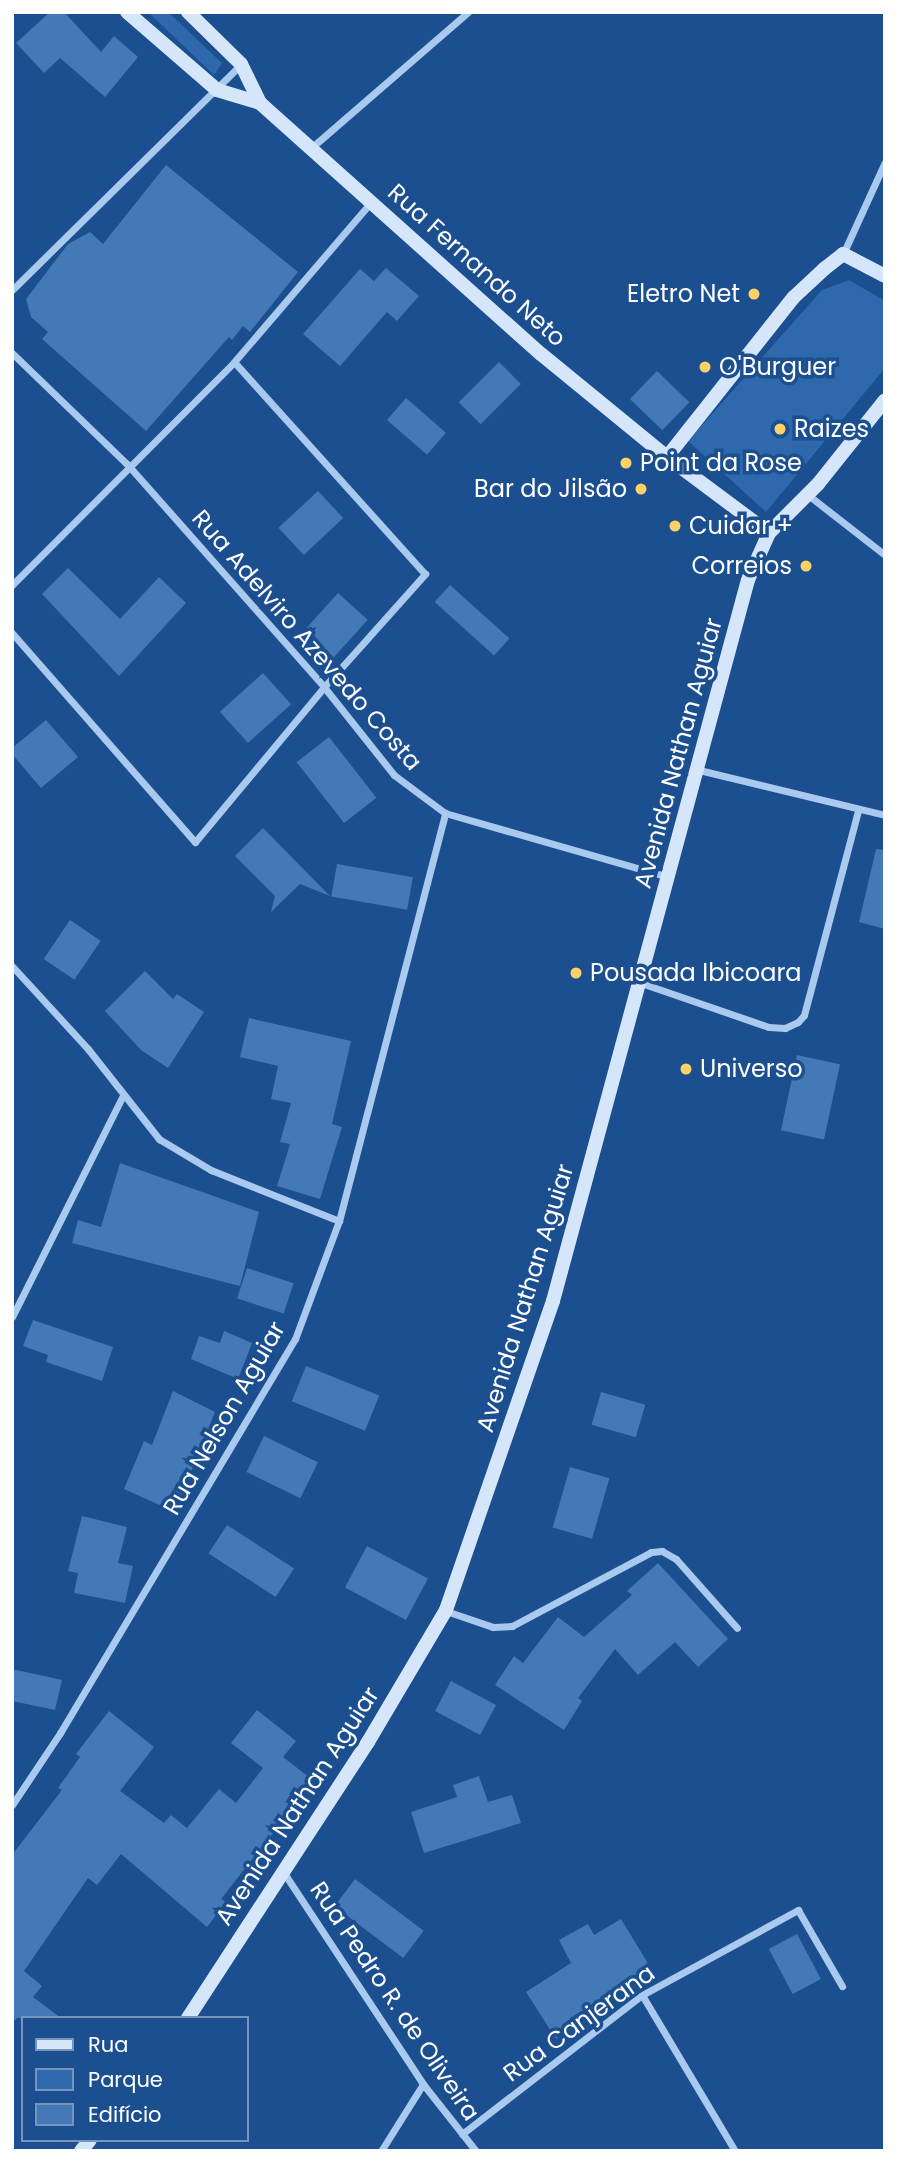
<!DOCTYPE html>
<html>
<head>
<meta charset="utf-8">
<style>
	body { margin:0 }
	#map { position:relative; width:897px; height:2163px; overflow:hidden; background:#1b4f8f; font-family:Poppins,sans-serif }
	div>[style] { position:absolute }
	.green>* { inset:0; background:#2e69ad }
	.building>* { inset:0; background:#4478b7; transform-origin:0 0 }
	.street>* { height:7px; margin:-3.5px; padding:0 3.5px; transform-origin:3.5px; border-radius:3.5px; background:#a9c9ee }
	.secondary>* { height:14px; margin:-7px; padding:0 7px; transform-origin:7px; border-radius:7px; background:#d6e6fa }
	.dots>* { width:19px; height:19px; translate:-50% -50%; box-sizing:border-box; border:4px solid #1b4f8f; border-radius:50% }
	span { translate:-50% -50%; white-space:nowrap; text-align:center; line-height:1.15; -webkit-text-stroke:7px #1b4f8f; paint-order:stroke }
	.street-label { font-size:24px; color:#fff }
	.poi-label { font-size:24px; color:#fff }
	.right { translate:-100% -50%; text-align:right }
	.left { translate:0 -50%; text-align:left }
	.frame { position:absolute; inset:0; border:14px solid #fff; pointer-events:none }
	.legend { position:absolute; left:21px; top:2016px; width:228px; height:126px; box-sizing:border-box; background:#1b4f8f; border:2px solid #7695bc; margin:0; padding:9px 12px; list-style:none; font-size:21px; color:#fff }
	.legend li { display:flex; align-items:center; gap:14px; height:35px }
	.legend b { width:35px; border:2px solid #7695bc }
</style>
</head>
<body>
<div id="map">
	<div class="green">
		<i style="clip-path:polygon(148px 12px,168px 12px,222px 63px,214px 75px)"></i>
		<i style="clip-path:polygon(849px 280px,885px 301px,885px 368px,766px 512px,688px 441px,822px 290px)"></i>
	</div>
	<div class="building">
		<i style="clip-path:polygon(50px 12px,64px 12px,101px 52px,114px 36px,138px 57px,105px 97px,60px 58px,44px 73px,16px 43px)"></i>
		<i style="clip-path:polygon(166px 165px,298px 272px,250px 332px,243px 326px,232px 340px,229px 337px,146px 431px,42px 339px,48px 332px,31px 317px,26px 299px,68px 244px,90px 232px,103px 244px)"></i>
		<i style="clip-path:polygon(386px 268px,419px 296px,397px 321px,387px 312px,340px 366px,303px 334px,360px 269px,374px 281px)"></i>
		<i style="left:499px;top:362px;width:31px;height:57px;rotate:45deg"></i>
		<i style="left:657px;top:371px;width:45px;height:39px;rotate:44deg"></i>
		<i style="left:406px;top:398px;width:53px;height:29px;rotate:41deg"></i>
		<i style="left:318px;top:491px;width:37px;height:54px;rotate:47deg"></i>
		<i style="clip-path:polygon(68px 568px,120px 619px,159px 577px,186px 603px,119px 676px,42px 594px)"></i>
		<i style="left:450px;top:585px;width:80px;height:23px;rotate:42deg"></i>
		<i style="left:338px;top:593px;width:40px;height:62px;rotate:42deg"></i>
		<i style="left:263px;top:673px;width:42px;height:58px;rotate:48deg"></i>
		<i style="clip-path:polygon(46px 720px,78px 757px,41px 788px,12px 754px,12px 748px)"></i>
		<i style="left:329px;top:737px;width:77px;height:41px;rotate:52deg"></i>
		<i style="clip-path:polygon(263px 828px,330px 896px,300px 884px,271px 912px,275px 896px,235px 856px)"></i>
		<i style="clip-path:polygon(876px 849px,885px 850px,885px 929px,859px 922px)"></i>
		<i style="left:337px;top:864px;width:77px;height:33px;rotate:10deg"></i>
		<i style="left:70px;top:920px;width:37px;height:47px;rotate:34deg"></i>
		<i style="clip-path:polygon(145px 971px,173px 999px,177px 994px,204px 1012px,168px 1068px,141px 1050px,105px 1011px)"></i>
		<i style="clip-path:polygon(249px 1018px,351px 1041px,332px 1124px,342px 1127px,320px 1199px,277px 1186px,290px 1144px,280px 1142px,291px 1103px,271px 1099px,278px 1066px,240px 1057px)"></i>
		<i style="left:797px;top:1055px;width:44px;height:77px;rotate:12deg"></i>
		<i style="clip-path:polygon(120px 1163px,259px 1212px,240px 1286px,72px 1243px,78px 1220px,101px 1227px)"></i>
		<i style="left:247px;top:1268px;width:49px;height:32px;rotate:18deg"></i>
		<i style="clip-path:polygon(33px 1320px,113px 1347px,102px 1381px,46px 1362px,48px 1355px,23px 1346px)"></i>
		<i style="clip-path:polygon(224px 1331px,252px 1343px,238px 1379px,191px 1359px,199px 1336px,220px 1343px)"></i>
		<i style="left:306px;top:1366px;width:79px;height:38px;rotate:22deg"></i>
		<i style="clip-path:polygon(173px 1391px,215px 1412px,175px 1512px,124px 1489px,144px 1441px,152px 1445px)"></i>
		<i style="left:601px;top:1392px;width:46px;height:34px;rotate:16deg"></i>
		<i style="left:264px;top:1436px;width:60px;height:40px;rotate:26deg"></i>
		<i style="left:570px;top:1467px;width:41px;height:63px;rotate:16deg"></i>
		<i style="clip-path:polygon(82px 1516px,127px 1527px,118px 1563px,133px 1566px,125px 1603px,74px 1593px,78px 1573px,68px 1571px)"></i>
		<i style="left:227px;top:1525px;width:80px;height:34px;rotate:33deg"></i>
		<i style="left:367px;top:1546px;width:69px;height:47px;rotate:28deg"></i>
		<i style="clip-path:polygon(658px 1563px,728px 1639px,698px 1667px,675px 1642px,638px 1675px,615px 1649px,578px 1698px,582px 1701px,564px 1730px,495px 1685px,514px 1656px,523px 1663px,558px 1617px,584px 1637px,632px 1595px,627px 1591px)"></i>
		<i style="clip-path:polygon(12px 1669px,62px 1680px,55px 1710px,12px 1701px)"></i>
		<i style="left:451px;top:1681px;width:51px;height:34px;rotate:28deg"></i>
		<i style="clip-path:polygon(257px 1710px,296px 1741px,283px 1757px,314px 1781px,221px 1899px,226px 1902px,207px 1927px,121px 1854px,97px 1885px,88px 1878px,24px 1971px,42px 1986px,33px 1997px,61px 2018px,17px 2018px,12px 2023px,12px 1855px,62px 1790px,58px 1788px,80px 1757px,76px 1754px,109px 1711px,154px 1747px,120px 1791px,164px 1823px,171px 1815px,187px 1828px,219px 1789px,236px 1803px,263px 1768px,231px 1743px)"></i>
		<i style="clip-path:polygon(479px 1776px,488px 1802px,512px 1795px,521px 1823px,424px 1853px,411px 1812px,457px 1797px,453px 1785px)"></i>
		<i style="left:355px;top:1879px;width:86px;height:34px;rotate:37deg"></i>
		<i style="clip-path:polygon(621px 1919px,652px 1970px,570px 2018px,576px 2026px,556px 2039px,526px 1992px,571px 1963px,559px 1940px,588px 1924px,594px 1935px)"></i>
		<i style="left:797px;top:1934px;width:51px;height:32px;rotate:62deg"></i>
	</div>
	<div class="street">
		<i style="left:311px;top:148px;width:208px;rotate:-40.9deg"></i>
		<i style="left:843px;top:254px;width:101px;rotate:-65.5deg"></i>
		<i style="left:12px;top:290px;width:322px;rotate:-44.6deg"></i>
		<i style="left:12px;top:353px;width:160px;rotate:44deg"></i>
		<i style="left:127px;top:464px;width:298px;rotate:48.5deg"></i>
		<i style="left:324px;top:687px;width:112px;rotate:51.5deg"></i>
		<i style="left:394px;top:775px;width:64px;rotate:36.7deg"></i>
		<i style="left:445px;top:813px;width:232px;rotate:16deg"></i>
		<i style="left:808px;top:495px;width:98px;rotate:37.9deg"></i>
		<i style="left:12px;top:585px;width:315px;rotate:-45.1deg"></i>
		<i style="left:234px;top:362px;width:212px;rotate:-49.4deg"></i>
		<i style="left:12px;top:633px;width:278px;rotate:48.8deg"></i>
		<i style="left:195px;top:842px;width:202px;rotate:-50.2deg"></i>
		<i style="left:324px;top:687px;width:152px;rotate:-48.2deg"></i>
		<i style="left:425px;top:574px;width:285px;rotate:-132deg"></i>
		<i style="left:699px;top:770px;width:191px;rotate:13.6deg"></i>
		<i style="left:12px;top:966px;width:113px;rotate:47.5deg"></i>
		<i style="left:88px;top:1049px;width:115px;rotate:51.7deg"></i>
		<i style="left:159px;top:1139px;width:61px;rotate:30.8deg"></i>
		<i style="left:211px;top:1170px;width:138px;rotate:21.7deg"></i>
		<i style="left:641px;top:983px;width:135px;rotate:19deg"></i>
		<i style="left:769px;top:1027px;width:16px;rotate:4deg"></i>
		<i style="left:785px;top:1028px;width:14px;rotate:-25deg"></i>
		<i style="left:798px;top:1022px;width:9px;rotate:-49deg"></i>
		<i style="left:804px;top:1015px;width:212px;rotate:-75.2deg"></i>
		<i style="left:12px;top:1317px;width:246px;rotate:-63.4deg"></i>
		<i style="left:446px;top:1611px;width:50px;rotate:18.8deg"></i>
		<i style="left:493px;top:1627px;width:19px;rotate:-3deg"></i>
		<i style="left:512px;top:1626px;width:157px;rotate:-28deg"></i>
		<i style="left:651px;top:1552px;width:11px;rotate:-5deg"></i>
		<i style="left:662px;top:1551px;width:16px;rotate:30deg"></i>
		<i style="left:676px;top:1559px;width:92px;rotate:48.5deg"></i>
		<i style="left:12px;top:1805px;width:87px;rotate:-56.3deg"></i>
		<i style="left:60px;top:1733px;width:459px;rotate:-59.2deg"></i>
		<i style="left:295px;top:1339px;width:126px;rotate:-69.6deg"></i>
		<i style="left:339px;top:1221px;width:422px;rotate:-75.4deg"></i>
		<i style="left:284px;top:1873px;width:253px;rotate:56.6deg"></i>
		<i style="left:423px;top:2084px;width:85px;rotate:51.7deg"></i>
		<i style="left:642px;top:1995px;width:182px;rotate:59.2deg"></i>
		<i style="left:462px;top:2134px;width:227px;rotate:-37.7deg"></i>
		<i style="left:642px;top:1995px;width:178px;rotate:-28.6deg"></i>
		<i style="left:798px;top:1910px;width:88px;rotate:59.9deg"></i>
		<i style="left:381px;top:2151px;width:79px;rotate:-57.9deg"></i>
	</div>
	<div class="secondary">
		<i style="left:127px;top:12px;width:119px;rotate:40.9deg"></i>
		<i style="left:217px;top:90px;width:45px;rotate:16.8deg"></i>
		<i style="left:188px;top:12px;width:74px;rotate:44.5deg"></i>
		<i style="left:241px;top:64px;width:43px;rotate:64deg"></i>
		<i style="left:260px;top:103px;width:377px;rotate:41.8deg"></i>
		<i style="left:541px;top:354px;width:163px;rotate:39.3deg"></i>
		<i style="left:667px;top:457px;width:127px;rotate:36.7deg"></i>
		<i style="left:667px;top:457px;width:204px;rotate:-51.6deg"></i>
		<i style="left:794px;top:297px;width:41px;rotate:-43deg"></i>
		<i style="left:824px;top:269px;width:24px;rotate:-38deg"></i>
		<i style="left:843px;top:254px;width:47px;rotate:27.6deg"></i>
		<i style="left:188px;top:2018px;width:330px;rotate:-56.9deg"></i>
		<i style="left:368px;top:1742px;width:153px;rotate:-59.4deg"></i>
		<i style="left:446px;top:1610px;width:327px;rotate:-70.9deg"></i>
		<i style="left:553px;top:1301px;width:747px;rotate:-74.87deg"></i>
		<i style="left:748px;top:580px;width:51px;rotate:-65.9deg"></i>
		<i style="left:769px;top:533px;width:69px;rotate:-45deg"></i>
		<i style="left:818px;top:484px;width:107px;rotate:-51.4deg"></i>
		<i style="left:81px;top:2151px;width:14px;rotate:-51deg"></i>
	</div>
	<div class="dots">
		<i style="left:754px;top:294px;background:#ffd166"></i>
		<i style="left:705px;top:367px;background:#ffd166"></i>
		<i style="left:780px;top:429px;background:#ffd166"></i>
		<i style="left:626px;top:463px;background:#ffd166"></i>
		<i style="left:641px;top:489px;background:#ffd166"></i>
		<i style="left:675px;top:526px;background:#ffd166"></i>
		<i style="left:806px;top:566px;background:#ffd166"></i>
		<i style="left:576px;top:973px;background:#ffd166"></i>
		<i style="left:686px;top:1069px;background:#ffd166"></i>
	</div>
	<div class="street-label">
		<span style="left:477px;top:265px;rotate:42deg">Rua Fernando Neto</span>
		<span style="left:307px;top:640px;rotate:49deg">Rua Adelviro Azevedo Costa</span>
		<span style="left:678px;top:753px;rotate:-75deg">Avenida Nathan Aguiar</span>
		<span style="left:525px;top:1298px;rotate:-73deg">Avenida Nathan Aguiar</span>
		<span style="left:224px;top:1418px;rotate:-60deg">Rua Nelson Aguiar</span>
		<span style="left:297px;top:1806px;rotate:-57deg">Avenida Nathan Aguiar</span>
		<span style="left:395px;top:2001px;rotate:56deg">Rua Pedro R. de Oliveira</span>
		<span style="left:579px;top:2023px;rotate:-36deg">Rua Canjerana</span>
	</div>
	<div class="poi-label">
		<span class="right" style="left:740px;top:294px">Eletro Net</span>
		<span class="left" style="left:719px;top:367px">O'Burguer</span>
		<span class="left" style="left:794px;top:429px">Raizes</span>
		<span class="left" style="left:640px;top:463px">Point da Rose</span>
		<span class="right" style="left:627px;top:489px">Bar do Jilsão</span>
		<span class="left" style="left:689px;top:526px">Cuidar +</span>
		<span class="right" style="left:792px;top:566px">Correios</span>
		<span class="left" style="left:590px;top:973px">Pousada Ibicoara</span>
		<span class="left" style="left:700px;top:1069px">Universo</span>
	</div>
	<div class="frame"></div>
	<ul class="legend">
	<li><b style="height:9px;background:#d6e6fa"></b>Rua</li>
	<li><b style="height:19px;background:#2e69ad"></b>Parque</li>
	<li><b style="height:19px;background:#4478b7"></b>Edifício</li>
	</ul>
</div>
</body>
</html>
